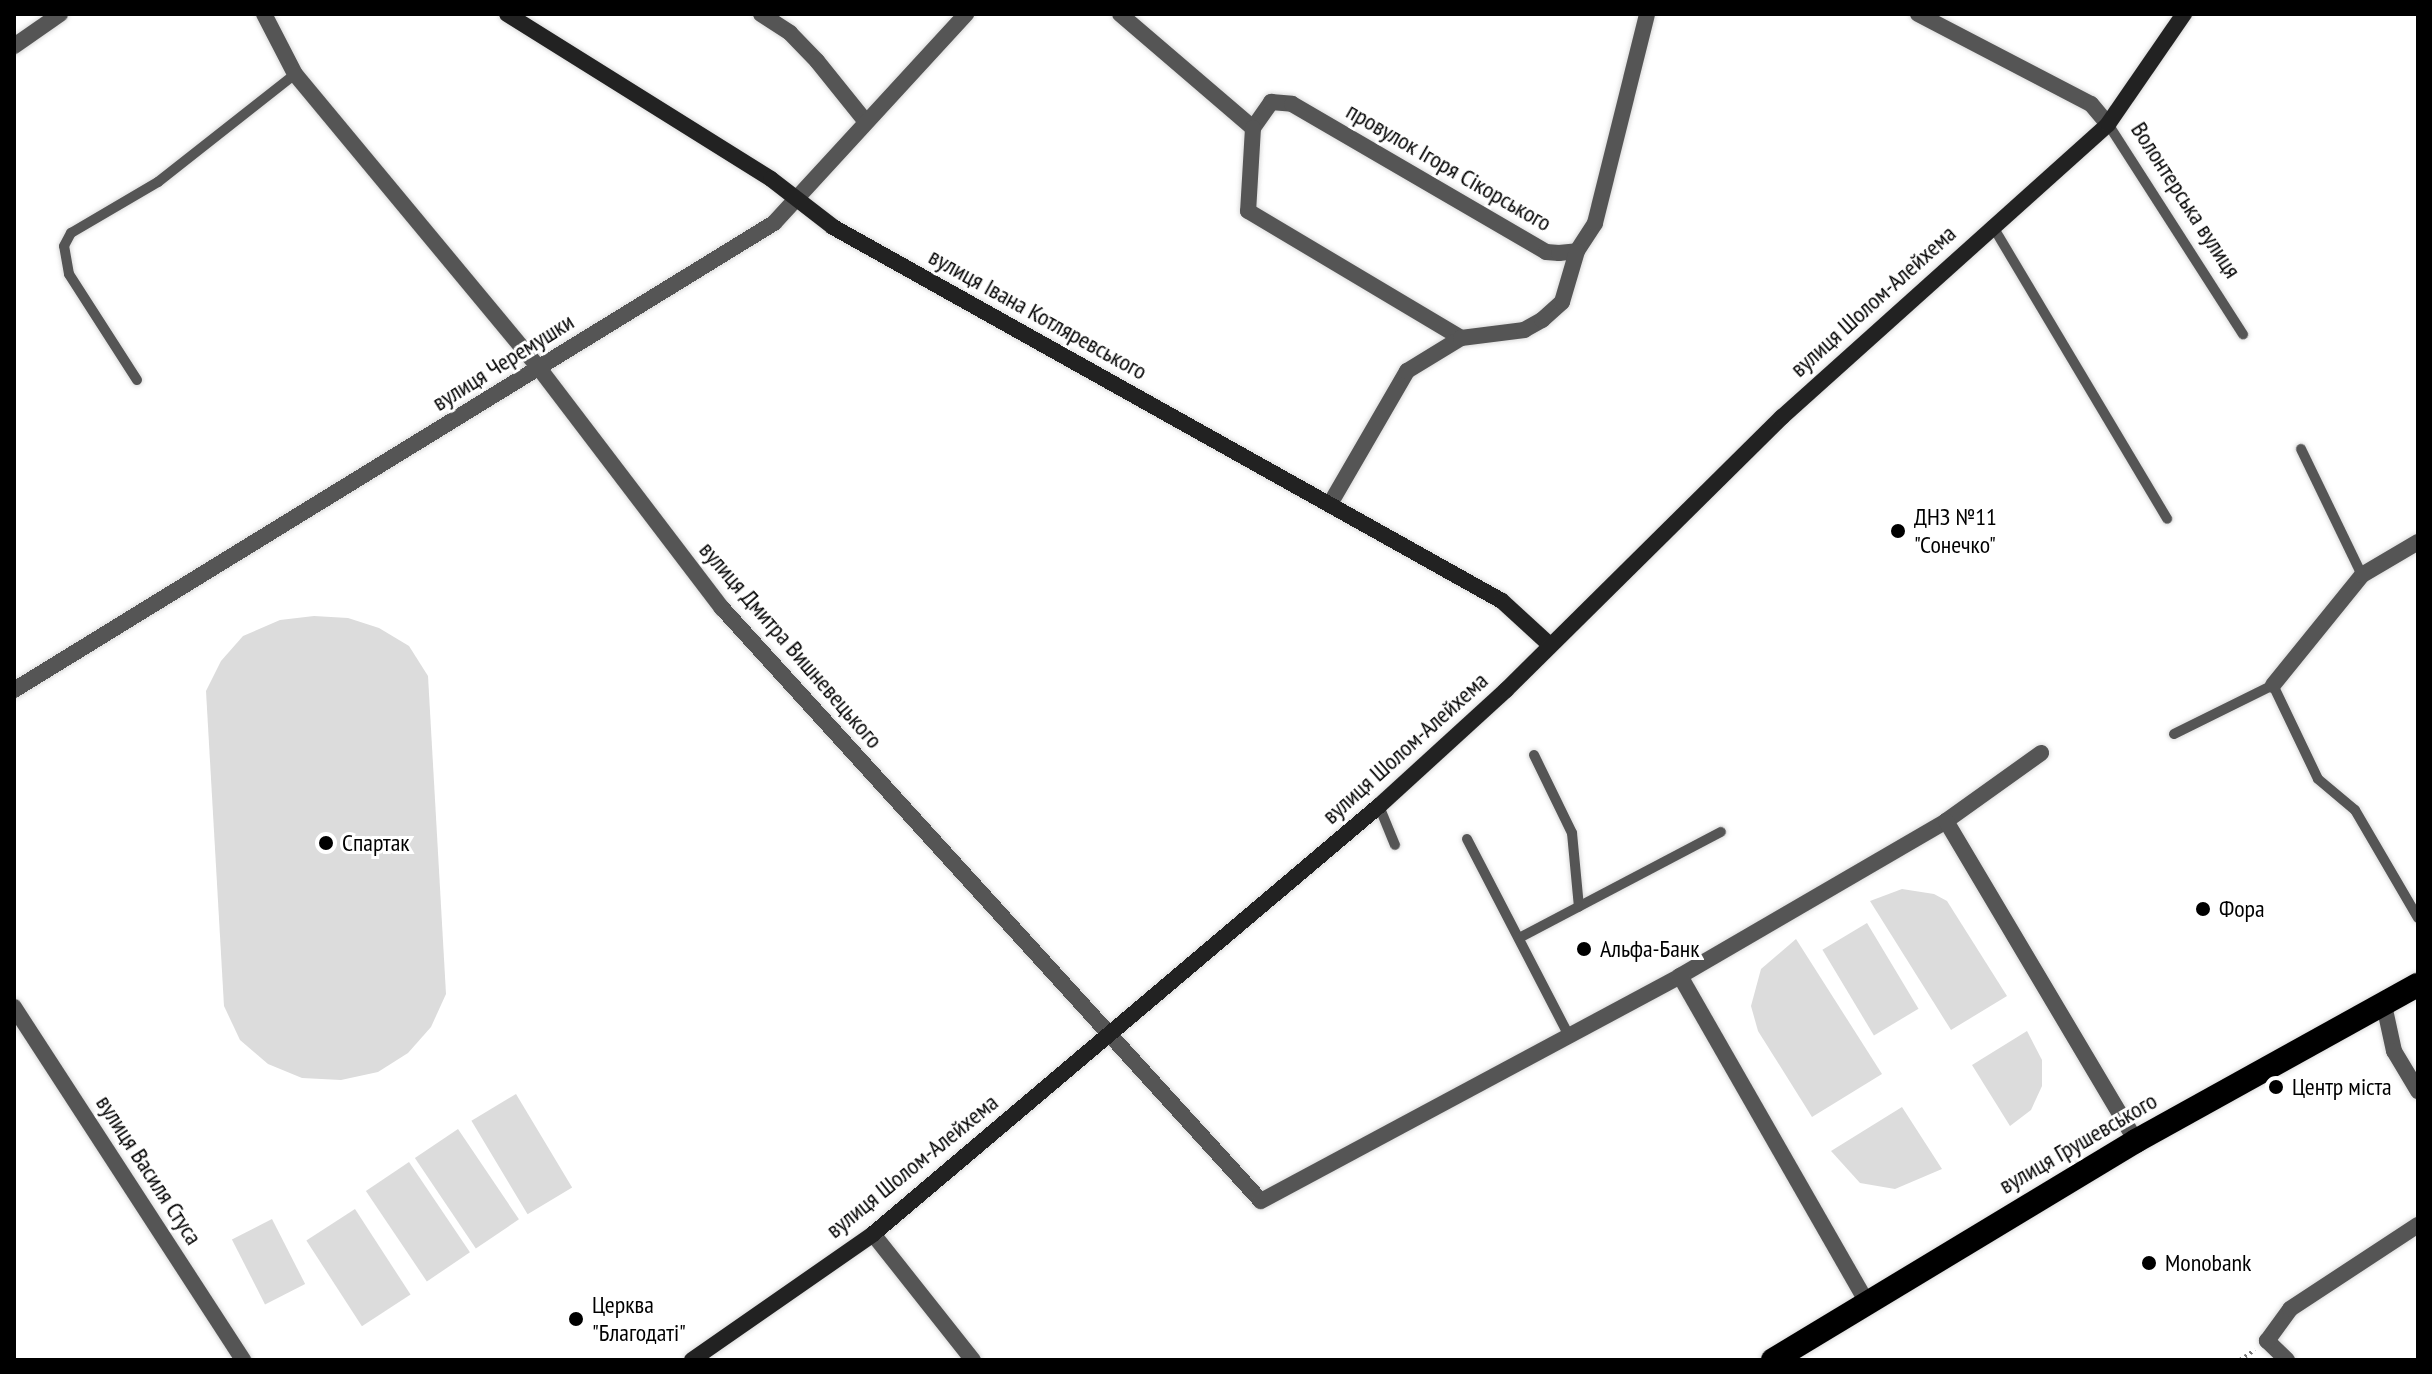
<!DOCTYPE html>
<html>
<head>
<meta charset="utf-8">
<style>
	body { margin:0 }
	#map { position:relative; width:2432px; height:1374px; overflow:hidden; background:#fff; font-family:"PT Sans Narrow",sans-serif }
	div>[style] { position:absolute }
	.green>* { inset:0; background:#dcdcdc; transform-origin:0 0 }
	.path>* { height:4px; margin-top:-2px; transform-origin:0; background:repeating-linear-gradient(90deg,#777 0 2px,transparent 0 6px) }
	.roads { filter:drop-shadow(0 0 2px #dbdbdb) drop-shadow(0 0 2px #dbdbdb) }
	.lane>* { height:10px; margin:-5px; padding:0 5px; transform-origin:5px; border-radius:5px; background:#555 }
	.street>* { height:16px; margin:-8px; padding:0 8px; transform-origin:8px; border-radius:8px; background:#555 }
	.secondary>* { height:16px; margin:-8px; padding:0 8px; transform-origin:8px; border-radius:8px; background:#222 }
	.highway>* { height:24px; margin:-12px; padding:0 12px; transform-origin:12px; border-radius:12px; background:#000 }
	.dots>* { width:22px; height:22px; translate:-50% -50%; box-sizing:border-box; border:4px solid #fff; border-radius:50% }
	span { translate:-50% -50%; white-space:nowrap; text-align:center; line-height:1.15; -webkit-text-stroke:6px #fff; paint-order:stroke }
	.street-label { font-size:24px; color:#000 }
	.poi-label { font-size:24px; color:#000 }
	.left { translate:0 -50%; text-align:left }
	.frame { position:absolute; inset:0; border:16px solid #000; pointer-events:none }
</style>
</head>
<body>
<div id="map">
	<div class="green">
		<i style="clip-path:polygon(314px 616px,348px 618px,379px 628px,409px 646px,428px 676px,446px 994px,431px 1027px,408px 1053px,378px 1072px,341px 1080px,302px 1078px,268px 1064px,240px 1040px,224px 1006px,206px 691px,221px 661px,243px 636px,280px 620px)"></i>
		<i style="clip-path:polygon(1902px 889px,1934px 894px,1947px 901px,2007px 996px,1951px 1030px,1870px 901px)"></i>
		<i style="left:1867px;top:923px;width:100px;height:52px;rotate:59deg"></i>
		<i style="clip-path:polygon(1796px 939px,1882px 1074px,1812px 1117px,1758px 1031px,1751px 1006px,1761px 969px)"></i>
		<i style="clip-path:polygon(2027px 1031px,2042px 1060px,2042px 1086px,2031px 1110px,2010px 1126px,1972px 1065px)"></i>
		<i style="left:516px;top:1094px;width:109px;height:52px;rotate:59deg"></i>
		<i style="clip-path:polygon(1902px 1107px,1942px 1169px,1895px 1189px,1860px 1183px,1831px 1151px)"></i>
		<i style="left:458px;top:1129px;width:109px;height:52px;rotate:56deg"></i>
		<i style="left:409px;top:1162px;width:109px;height:52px;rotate:56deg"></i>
		<i style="left:355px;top:1209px;width:102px;height:58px;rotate:57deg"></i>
		<i style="left:272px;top:1219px;width:73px;height:45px;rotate:63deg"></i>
	</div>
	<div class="path">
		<i style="left:2240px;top:1360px;width:18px;rotate:-34deg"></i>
	</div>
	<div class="roads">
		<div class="lane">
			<i style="left:2108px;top:124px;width:250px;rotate:57.3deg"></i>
			<i style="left:1992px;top:225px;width:342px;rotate:59.2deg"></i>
			<i style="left:137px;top:380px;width:126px;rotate:-122.7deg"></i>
			<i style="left:69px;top:274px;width:28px;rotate:-100deg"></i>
			<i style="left:64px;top:246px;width:15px;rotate:-62deg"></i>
			<i style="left:71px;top:233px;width:101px;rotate:-30.4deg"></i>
			<i style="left:158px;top:182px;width:174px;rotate:-38.2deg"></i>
			<i style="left:2301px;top:449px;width:140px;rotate:64.2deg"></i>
			<i style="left:2174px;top:734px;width:110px;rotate:-26.3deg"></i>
			<i style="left:2273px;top:685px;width:104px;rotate:64.4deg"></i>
			<i style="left:2318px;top:779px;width:48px;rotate:40deg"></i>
			<i style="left:2355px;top:810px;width:125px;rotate:59.7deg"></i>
			<i style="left:1534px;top:755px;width:87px;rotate:64deg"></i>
			<i style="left:1572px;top:833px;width:74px;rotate:84.6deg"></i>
			<i style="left:1379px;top:806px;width:42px;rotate:67.7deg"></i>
			<i style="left:1467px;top:839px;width:222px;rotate:62.6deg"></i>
			<i style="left:1519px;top:938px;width:228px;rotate:-27.7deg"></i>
		</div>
		<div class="street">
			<i style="left:264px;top:14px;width:68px;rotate:62.7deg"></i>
			<i style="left:295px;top:74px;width:382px;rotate:50.3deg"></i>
			<i style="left:539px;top:368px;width:302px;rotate:52.7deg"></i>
			<i style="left:722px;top:608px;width:801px;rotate:47.73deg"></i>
			<i style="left:1261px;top:1201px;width:476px;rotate:-28.2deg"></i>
			<i style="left:1680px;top:976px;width:308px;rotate:-30.2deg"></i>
			<i style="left:1946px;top:821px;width:117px;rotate:-35.6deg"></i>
			<i style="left:761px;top:14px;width:35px;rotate:33deg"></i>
			<i style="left:790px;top:33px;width:39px;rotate:46deg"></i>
			<i style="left:817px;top:61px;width:78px;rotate:51.2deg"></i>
			<i style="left:1120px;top:14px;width:175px;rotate:40.6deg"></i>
			<i style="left:1253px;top:128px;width:32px;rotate:-55deg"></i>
			<i style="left:1271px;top:102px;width:21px;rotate:5deg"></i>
			<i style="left:1292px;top:104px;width:294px;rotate:30.2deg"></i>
			<i style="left:1546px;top:252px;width:13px;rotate:4deg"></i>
			<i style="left:1559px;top:253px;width:18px;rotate:-6deg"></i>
			<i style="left:1577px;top:251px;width:33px;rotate:-57deg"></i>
			<i style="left:1595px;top:223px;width:215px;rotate:-76deg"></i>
			<i style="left:1918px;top:14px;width:195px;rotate:27.5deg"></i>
			<i style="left:2091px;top:104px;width:26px;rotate:50deg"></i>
			<i style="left:14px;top:46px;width:56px;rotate:-34.8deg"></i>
			<i style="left:1253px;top:128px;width:83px;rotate:93.4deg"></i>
			<i style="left:1248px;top:211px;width:248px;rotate:30.8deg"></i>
			<i style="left:1330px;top:504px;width:154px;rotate:-59.9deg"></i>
			<i style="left:1407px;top:371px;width:63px;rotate:-31.4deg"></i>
			<i style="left:1461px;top:338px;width:64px;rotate:-7.2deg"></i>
			<i style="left:1524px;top:330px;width:21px;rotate:-29deg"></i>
			<i style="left:1542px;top:320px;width:27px;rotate:-42deg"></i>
			<i style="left:1562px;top:302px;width:53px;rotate:-73.6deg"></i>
			<i style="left:2273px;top:685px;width:141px;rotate:-51deg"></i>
			<i style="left:2362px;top:575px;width:65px;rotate:-30.5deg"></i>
			<i style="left:14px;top:690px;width:892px;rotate:-31.57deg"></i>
			<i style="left:774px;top:223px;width:284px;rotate:-47.4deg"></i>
			<i style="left:1946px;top:821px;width:372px;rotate:59.3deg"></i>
			<i style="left:1680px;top:976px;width:374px;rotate:60.2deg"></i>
			<i style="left:2384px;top:1005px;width:47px;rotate:77.7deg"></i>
			<i style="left:2394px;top:1051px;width:47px;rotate:59deg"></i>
			<i style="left:14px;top:1007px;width:421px;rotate:57deg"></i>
			<i style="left:873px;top:1234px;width:161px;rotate:51.6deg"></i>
			<i style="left:2287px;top:1360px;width:28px;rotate:-136deg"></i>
			<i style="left:2267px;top:1341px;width:39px;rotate:-54deg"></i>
			<i style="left:2290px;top:1309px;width:153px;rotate:-33.3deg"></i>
		</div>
		<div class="secondary">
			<i style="left:507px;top:14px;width:311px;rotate:32deg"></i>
			<i style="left:771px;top:179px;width:78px;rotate:37.7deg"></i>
			<i style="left:833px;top:227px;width:766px;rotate:29.21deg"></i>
			<i style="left:1502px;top:601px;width:65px;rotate:42.5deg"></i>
			<i style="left:692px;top:1360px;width:221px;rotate:-34.8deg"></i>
			<i style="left:873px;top:1234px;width:663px;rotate:-40.23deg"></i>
			<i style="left:1379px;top:806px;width:172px;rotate:-42.4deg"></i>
			<i style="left:1506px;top:690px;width:388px;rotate:-44.7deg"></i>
			<i style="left:1782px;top:417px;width:438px;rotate:-41.9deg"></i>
			<i style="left:2108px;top:124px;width:134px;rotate:-55.4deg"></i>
		</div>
		<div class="highway">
			<i style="left:1773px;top:1360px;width:424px;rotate:-31.1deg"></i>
			<i style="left:2136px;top:1141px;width:322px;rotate:-29deg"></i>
		</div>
	</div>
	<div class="dots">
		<i style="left:1898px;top:531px;background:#000"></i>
		<i style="left:326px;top:843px;background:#000"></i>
		<i style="left:2203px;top:909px;background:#000"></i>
		<i style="left:1584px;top:949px;background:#000"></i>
		<i style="left:2276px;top:1087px;background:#000"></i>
		<i style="left:2149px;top:1263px;background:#000"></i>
		<i style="left:576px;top:1319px;background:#000"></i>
	</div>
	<div class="street-label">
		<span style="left:1449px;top:167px;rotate:30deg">провулок Ігоря Сікорського</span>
		<span style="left:2186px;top:200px;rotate:57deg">Волонтерська вулиця</span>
		<span style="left:1873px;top:301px;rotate:-42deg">вулиця Шолом-Алейхема</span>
		<span style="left:1038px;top:314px;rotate:29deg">вулиця Івана Котляревського</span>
		<span style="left:503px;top:362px;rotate:-32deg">вулиця Черемушки</span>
		<span style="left:791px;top:645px;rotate:49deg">вулиця Дмитра Вишневецького</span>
		<span style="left:1405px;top:748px;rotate:-42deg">вулиця Шолом-Алейхема</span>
		<span style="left:2078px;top:1143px;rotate:-30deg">вулиця Грушевського</span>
		<span style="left:912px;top:1166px;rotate:-39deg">вулиця Шолом-Алейхема</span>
		<span style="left:149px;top:1170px;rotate:57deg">вулиця Василя Стуса</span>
	</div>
	<div class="poi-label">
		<span class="left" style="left:1914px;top:531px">ДНЗ №11<br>"Сонечко"</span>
		<span class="left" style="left:342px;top:843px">Спартак</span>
		<span class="left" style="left:2219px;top:909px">Фора</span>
		<span class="left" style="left:1600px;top:949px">Альфа-Банк</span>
		<span class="left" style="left:2292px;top:1087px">Центр міста</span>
		<span class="left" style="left:2165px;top:1263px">Monobank</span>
		<span class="left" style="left:592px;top:1319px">Церква<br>"Благодаті"</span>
	</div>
	<div class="frame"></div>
</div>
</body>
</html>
